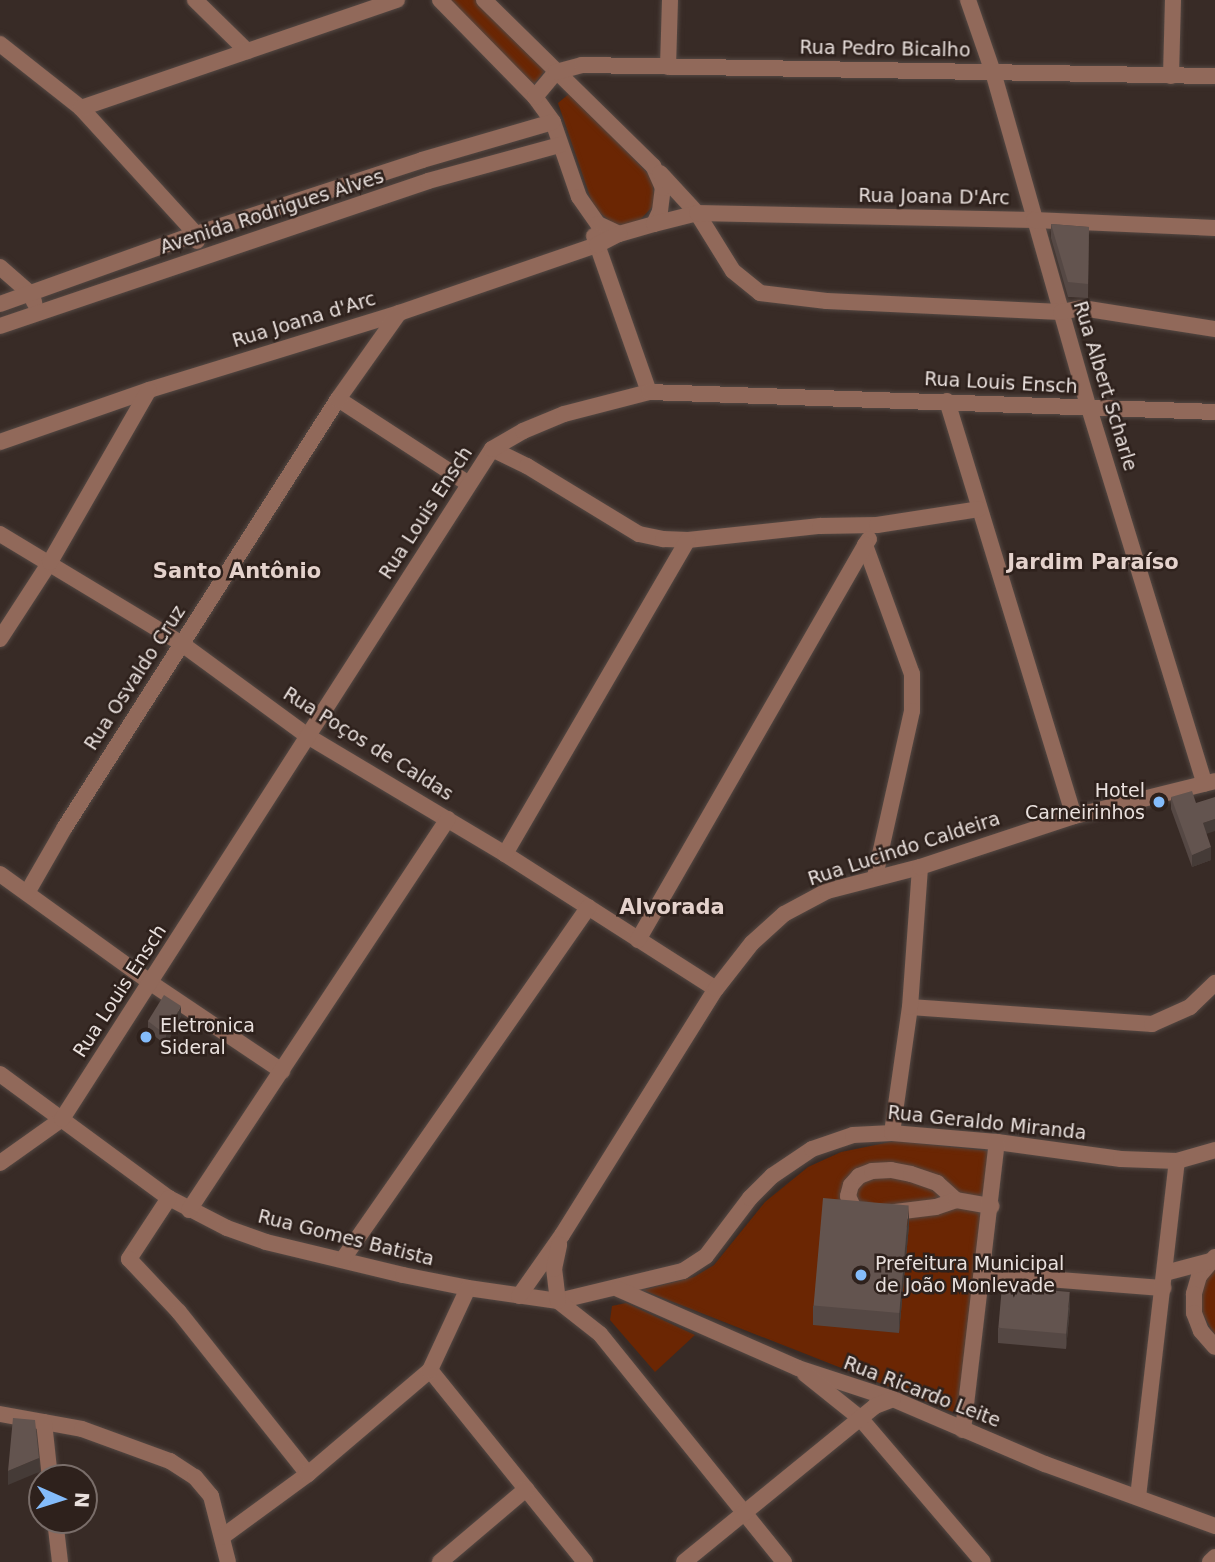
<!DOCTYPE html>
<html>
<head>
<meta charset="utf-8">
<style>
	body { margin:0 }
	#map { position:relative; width:1215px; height:1562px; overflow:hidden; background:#382b26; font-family:"DejaVu Sans",sans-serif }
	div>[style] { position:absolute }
	.green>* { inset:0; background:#6b2603 }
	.roads { filter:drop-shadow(0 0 2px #544843) drop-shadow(0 0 2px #544843) }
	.minor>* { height:16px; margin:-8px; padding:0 8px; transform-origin:8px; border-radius:8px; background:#91695a }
	.wall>* { inset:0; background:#554844 }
	.shaded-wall>* { inset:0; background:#453b37 }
	.building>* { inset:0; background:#63544f; transform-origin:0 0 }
	.dots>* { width:19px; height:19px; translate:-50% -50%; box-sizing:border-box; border:4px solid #2e211c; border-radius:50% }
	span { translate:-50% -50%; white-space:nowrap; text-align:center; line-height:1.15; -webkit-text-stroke:5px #2e211c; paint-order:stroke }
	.street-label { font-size:19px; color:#e9e0dd }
	.poi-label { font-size:19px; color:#e9e0dd }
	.right { translate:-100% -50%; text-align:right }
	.left { translate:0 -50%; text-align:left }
	.neighbourhood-label { font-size:21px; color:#e4d2cc; font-weight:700 }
	.north { position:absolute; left:28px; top:1464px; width:70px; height:70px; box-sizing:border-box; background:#2e211c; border:2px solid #796d69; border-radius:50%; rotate:93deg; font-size:19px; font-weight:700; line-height:28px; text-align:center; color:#e9e0dd }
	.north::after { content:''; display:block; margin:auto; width:24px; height:32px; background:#84bcfb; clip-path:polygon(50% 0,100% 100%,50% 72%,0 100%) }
</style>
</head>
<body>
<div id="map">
	<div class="green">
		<i style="clip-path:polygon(448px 0,478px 0,548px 67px,534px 84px)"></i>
		<i style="clip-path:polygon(570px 93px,652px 178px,655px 204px,637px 223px,616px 226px,594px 208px,558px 103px)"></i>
		<i style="clip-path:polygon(895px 1141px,989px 1151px,958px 1414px,643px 1290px,694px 1277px,714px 1265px,765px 1202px,808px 1167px,841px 1152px)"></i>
		<i style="clip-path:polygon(1215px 1268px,1215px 1336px,1202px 1312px,1202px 1295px,1206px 1280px)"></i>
		<i style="clip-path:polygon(626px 1303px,695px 1335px,655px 1372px,610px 1320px,612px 1306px)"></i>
	</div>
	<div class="roads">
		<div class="minor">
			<i style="left:195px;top:0;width:73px;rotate:44.4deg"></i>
			<i style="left:440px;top:0;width:136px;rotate:45.6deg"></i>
			<i style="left:535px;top:97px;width:31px;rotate:54deg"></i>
			<i style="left:553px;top:122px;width:79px;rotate:70.9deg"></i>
			<i style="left:579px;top:197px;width:33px;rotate:55deg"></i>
			<i style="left:598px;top:224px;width:23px;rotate:25deg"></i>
			<i style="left:619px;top:234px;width:36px;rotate:-16deg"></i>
			<i style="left:654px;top:224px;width:14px;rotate:-65deg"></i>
			<i style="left:660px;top:211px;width:23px;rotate:-83deg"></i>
			<i style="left:663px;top:188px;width:24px;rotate:-114deg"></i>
			<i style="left:653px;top:166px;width:237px;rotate:-135.5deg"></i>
			<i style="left:968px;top:0;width:76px;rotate:70.9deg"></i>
			<i style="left:993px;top:72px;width:349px;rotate:74.1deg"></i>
			<i style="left:1089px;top:408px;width:393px;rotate:72.9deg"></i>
			<i style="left:0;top:44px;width:103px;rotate:38.3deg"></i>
			<i style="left:81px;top:108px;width:171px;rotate:47.6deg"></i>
			<i style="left:196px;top:234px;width:7px;rotate:82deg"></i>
			<i style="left:668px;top:67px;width:67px;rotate:-88.3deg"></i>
			<i style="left:1171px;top:76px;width:76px;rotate:-88.5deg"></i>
			<i style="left:535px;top:97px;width:33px;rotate:-50deg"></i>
			<i style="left:556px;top:72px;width:27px;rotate:-15deg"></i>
			<i style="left:582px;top:65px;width:633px;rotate:1deg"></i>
			<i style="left:81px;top:108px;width:334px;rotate:-18.9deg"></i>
			<i style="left:660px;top:173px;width:54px;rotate:47.2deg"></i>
			<i style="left:697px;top:213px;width:68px;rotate:58.2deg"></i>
			<i style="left:733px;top:271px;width:35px;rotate:39deg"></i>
			<i style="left:760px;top:293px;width:67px;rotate:6.8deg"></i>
			<i style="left:827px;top:301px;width:234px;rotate:2.7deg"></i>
			<i style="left:1061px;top:312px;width:21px;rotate:-11deg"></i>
			<i style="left:1082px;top:308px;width:135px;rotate:9deg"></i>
			<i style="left:654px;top:224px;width:44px;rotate:-14.3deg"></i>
			<i style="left:697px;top:213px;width:337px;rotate:1.2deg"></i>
			<i style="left:1034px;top:220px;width:181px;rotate:2.5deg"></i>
			<i style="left:594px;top:236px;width:165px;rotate:70.6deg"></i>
			<i style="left:0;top:267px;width:41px;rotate:41.1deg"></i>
			<i style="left:31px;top:294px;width:9px;rotate:69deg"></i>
			<i style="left:0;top:304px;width:208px;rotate:-19.7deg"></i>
			<i style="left:196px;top:234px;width:238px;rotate:-18.1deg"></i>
			<i style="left:422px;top:160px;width:136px;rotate:-16.2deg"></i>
			<i style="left:0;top:326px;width:452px;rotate:-18.7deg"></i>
			<i style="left:428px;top:181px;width:137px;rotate:-15.3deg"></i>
			<i style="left:338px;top:399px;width:156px;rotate:33deg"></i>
			<i style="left:947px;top:401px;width:434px;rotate:73deg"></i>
			<i style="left:0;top:442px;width:158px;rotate:-19.2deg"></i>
			<i style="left:149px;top:390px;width:262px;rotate:-17.1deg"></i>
			<i style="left:399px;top:313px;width:209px;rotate:-19deg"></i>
			<i style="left:597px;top:245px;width:25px;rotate:-27deg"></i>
			<i style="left:492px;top:449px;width:39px;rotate:26deg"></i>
			<i style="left:527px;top:466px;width:131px;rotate:31.3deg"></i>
			<i style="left:639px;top:534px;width:25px;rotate:12deg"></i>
			<i style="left:663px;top:539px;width:25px;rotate:2deg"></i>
			<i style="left:688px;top:540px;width:133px;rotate:-6.1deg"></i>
			<i style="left:820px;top:526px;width:57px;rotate:-1deg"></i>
			<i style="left:877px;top:525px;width:103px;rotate:-8.9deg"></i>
			<i style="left:0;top:534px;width:213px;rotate:31.1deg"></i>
			<i style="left:182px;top:644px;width:157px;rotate:36.2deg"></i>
			<i style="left:309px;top:737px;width:228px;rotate:30.8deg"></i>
			<i style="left:505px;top:854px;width:250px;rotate:32.6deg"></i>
			<i style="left:869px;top:539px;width:7px;rotate:124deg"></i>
			<i style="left:865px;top:545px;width:137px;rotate:70deg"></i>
			<i style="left:912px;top:674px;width:37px;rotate:90deg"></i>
			<i style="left:912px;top:711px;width:170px;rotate:102.6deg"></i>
			<i style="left:0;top:639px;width:92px;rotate:-57deg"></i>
			<i style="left:50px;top:562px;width:198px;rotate:-60.1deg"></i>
			<i style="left:505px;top:854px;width:363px;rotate:-59.8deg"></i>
			<i style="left:0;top:874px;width:186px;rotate:35.8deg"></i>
			<i style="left:151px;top:983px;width:158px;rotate:33.9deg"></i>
			<i style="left:27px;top:893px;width:76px;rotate:-60.1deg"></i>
			<i style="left:65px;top:827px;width:508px;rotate:-57.47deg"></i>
			<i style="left:338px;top:399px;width:105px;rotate:-54.7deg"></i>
			<i style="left:638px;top:940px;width:456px;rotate:-60.1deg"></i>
			<i style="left:910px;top:1007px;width:243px;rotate:4deg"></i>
			<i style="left:1152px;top:1024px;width:42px;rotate:-24.1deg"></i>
			<i style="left:1190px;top:1007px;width:35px;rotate:-44deg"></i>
			<i style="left:0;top:1074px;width:210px;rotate:36.3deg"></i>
			<i style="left:169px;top:1198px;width:65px;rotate:27.3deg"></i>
			<i style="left:227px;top:1228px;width:41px;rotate:19.7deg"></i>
			<i style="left:266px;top:1242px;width:141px;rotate:13.5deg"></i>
			<i style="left:403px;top:1275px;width:66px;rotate:11.3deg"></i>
			<i style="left:468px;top:1288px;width:91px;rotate:8.2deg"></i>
			<i style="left:558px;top:1301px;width:129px;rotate:-13.5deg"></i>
			<i style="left:683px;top:1271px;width:27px;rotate:-33deg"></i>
			<i style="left:706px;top:1256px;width:73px;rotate:-52.8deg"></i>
			<i style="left:750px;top:1198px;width:31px;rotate:-45deg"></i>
			<i style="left:772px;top:1176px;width:48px;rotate:-34deg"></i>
			<i style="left:812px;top:1149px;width:43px;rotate:-18.9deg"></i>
			<i style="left:853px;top:1135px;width:39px;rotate:-3deg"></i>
			<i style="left:892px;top:1133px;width:105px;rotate:4.9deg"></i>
			<i style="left:997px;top:1142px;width:125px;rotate:7.8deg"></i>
			<i style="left:1121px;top:1159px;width:56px;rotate:2deg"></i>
			<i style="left:1177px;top:1161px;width:40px;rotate:-16deg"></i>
			<i style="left:892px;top:1133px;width:127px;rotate:-81.9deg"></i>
			<i style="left:910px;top:1007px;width:140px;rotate:-85.9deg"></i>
			<i style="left:0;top:1163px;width:76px;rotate:-35.4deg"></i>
			<i style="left:62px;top:1119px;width:796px;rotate:-57.31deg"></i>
			<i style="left:492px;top:449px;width:36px;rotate:-30deg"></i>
			<i style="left:523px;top:431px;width:44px;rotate:-22.5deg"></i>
			<i style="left:564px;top:414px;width:88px;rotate:-14.5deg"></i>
			<i style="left:649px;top:392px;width:566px;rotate:2.02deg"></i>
			<i style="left:169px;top:1198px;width:73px;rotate:123.3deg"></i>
			<i style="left:129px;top:1259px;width:73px;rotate:46.7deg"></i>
			<i style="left:179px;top:1312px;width:207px;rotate:51.5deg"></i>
			<i style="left:189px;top:1210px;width:469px;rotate:-56.5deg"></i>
			<i style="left:865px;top:1211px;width:11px;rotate:-170deg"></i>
			<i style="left:854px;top:1209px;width:14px;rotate:-115deg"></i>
			<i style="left:848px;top:1196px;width:11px;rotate:-75deg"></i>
			<i style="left:851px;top:1185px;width:12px;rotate:-48deg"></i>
			<i style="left:859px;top:1176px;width:14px;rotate:-21deg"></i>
			<i style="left:872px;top:1171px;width:19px;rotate:-3deg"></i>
			<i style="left:891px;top:1170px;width:20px;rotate:11deg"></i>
			<i style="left:911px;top:1174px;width:28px;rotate:19deg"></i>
			<i style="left:937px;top:1183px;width:25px;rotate:42deg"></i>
			<i style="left:887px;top:1213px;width:49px;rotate:-7deg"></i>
			<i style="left:936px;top:1207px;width:21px;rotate:-19deg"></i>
			<i style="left:956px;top:1200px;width:36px;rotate:10deg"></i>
			<i style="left:1215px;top:1257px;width:25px;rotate:130deg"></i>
			<i style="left:1199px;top:1276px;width:19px;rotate:106deg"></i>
			<i style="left:1194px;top:1294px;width:19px;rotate:90deg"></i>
			<i style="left:1194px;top:1313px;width:19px;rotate:69deg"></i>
			<i style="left:1201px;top:1331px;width:21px;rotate:49deg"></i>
			<i style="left:343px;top:1259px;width:429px;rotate:-55.1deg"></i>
			<i style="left:1165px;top:1273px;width:47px;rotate:-14.9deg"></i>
			<i style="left:984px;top:1274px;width:180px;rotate:4.5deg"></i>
			<i style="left:618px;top:1289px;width:197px;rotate:23.7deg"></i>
			<i style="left:798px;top:1368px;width:100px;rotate:18.1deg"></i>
			<i style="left:893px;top:1399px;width:165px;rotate:23.2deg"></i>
			<i style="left:1045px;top:1464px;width:181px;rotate:20deg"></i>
			<i style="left:519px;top:1296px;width:75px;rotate:-54.8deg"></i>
			<i style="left:562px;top:1235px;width:290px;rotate:-58deg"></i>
			<i style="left:716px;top:989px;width:58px;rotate:-52deg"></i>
			<i style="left:752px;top:943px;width:43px;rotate:-42.2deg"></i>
			<i style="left:784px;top:914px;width:49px;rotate:-28.1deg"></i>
			<i style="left:827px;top:891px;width:96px;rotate:-14.5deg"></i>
			<i style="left:920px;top:867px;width:162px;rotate:-18.3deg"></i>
			<i style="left:1074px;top:816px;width:145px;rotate:-13.9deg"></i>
			<i style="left:558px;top:1301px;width:53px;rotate:38.2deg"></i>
			<i style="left:600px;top:1334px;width:293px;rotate:51.1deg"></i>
			<i style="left:558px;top:1301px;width:32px;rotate:-97deg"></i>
			<i style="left:554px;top:1269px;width:25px;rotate:-78deg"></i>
			<i style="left:430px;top:1370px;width:247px;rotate:51.1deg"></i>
			<i style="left:805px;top:1374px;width:70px;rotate:38.7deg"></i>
			<i style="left:860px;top:1418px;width:189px;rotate:49.5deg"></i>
			<i style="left:0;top:1414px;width:83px;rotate:10.4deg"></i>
			<i style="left:82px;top:1429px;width:94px;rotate:20deg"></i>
			<i style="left:170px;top:1461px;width:30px;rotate:33deg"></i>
			<i style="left:195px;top:1477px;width:25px;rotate:50deg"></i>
			<i style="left:211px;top:1496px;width:68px;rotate:75.6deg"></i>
			<i style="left:44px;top:1422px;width:56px;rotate:83.9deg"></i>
			<i style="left:963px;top:1430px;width:290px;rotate:-83.3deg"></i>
			<i style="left:1138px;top:1497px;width:338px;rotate:-83.4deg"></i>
			<i style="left:55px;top:1520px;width:42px;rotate:83.2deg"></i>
			<i style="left:222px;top:1537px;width:107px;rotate:-36.2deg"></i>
			<i style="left:308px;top:1474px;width:160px;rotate:-40.4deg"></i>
			<i style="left:430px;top:1370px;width:90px;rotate:-65.1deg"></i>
			<i style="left:440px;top:1562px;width:113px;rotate:-40.3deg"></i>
			<i style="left:684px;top:1562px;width:247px;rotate:-39.2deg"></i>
			<i style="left:875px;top:1406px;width:19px;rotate:-21deg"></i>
			<i style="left:1210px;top:1562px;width:7px;rotate:-45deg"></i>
		</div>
	</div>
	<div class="wall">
		<i style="clip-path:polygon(1051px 224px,1089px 227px,1088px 298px,1068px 297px,1051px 238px)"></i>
		<i style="clip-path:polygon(1171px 797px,1211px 860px,1192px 867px,1171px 809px)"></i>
		<i style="clip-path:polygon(181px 1016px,166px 1045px,148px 1031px,148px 1021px)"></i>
		<i style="clip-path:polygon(909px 1225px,899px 1333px,813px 1325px,813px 1306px)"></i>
		<i style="clip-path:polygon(1070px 1307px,1066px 1349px,998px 1343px,998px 1328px)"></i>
	</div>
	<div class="shaded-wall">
		<i style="clip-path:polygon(1215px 819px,1215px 831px,1203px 835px,1203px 823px)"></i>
		<i style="clip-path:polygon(1211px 847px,1211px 860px,1192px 867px,1192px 855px)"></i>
		<i style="clip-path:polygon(181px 1006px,181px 1016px,166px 1045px,166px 1035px)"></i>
		<i style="clip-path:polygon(909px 1206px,909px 1225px,899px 1333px,899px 1314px)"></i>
		<i style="clip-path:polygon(1070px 1292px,1070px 1307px,1066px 1349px,1066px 1335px)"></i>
		<i style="clip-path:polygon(39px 1458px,39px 1472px,8px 1485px,8px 1471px)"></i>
	</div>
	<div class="building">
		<i style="clip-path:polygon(1051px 224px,1089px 227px,1088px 284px,1068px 282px)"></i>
		<i style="clip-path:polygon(1192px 791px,1196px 803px,1215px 797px,1215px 819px,1203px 823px,1211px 847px,1192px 855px,1171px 797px)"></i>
		<i style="clip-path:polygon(164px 995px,181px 1006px,166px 1035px,148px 1021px)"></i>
		<i style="left:823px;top:1198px;width:86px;height:108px;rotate:5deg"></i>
		<i style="left:1002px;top:1286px;width:68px;height:42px;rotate:5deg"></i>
		<i style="clip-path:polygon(13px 1418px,35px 1420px,39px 1458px,8px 1471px)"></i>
	</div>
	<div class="dots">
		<i style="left:1159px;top:802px;background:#84bcfb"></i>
		<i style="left:146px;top:1037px;background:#84bcfb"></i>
		<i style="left:861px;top:1275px;background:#84bcfb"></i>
	</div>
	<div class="street-label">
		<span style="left:885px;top:49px;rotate:1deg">Rua Pedro Bicalho</span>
		<span style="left:934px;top:197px;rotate:1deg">Rua Joana D'Arc</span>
		<span style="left:272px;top:212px;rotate:-18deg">Avenida Rodrigues Alves</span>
		<span style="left:304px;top:320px;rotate:-17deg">Rua Joana d'Arc</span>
		<span style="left:1001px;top:383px;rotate:3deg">Rua Louis Ensch</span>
		<span style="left:1105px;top:386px;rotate:73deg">Rua Albert Scharle</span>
		<span style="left:426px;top:513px;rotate:-57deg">Rua Louis Ensch</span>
		<span style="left:135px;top:678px;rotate:-57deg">Rua Osvaldo Cruz</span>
		<span style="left:368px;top:744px;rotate:32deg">Rua Poços de Caldas</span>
		<span style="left:904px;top:849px;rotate:-18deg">Rua Lucindo Caldeira</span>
		<span style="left:120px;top:991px;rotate:-57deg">Rua Louis Ensch</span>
		<span style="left:987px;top:1123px;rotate:6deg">Rua Geraldo Miranda</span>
		<span style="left:346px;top:1238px;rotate:14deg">Rua Gomes Batista</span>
		<span style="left:922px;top:1392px;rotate:21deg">Rua Ricardo Leite</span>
	</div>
	<div class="poi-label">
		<span class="right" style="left:1145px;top:802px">Hotel<br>Carneirinhos</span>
		<span class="left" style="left:160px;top:1037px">Eletronica<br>Sideral</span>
		<span class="left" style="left:875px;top:1275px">Prefeitura Municipal<br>de João Monlevade</span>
	</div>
	<div class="neighbourhood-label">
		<span style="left:1093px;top:562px">Jardim Paraíso</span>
		<span style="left:237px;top:571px">Santo Antônio</span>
		<span style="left:672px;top:907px">Alvorada</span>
	</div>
	<div class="north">N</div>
</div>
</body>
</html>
